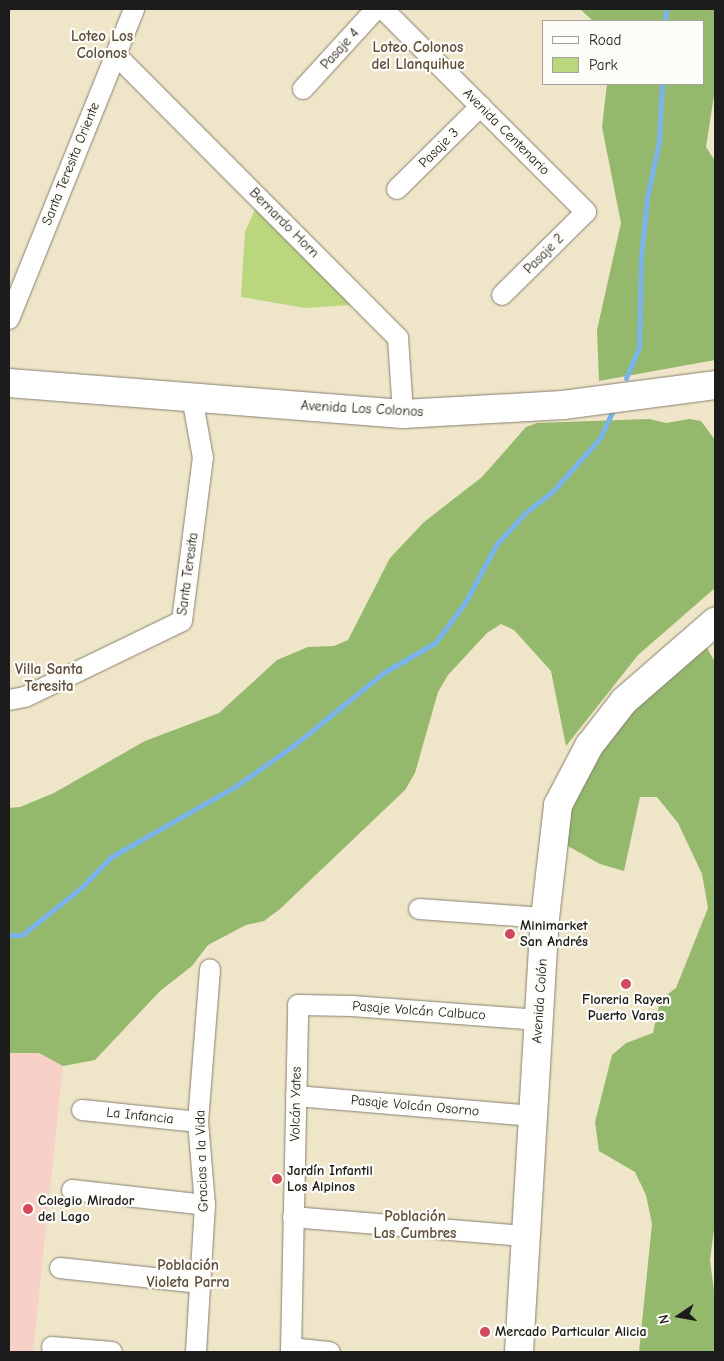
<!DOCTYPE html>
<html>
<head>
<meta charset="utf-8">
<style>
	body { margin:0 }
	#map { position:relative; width:724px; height:1361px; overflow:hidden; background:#efe5c8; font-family:"Comic Neue",sans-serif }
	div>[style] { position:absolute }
	.built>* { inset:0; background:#f7d1c7 }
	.green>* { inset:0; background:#bbd77d }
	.forest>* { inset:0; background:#94b86c }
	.stream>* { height:5px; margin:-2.5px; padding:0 2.5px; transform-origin:2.5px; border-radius:2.5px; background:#7ab4eb }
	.roads { filter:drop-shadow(0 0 1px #868072) drop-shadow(0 0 1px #868072) }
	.street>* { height:20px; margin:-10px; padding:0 10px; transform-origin:10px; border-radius:10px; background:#fff }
	.secondary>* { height:28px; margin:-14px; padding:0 14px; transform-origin:14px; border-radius:14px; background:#fff }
	.primary>* { height:28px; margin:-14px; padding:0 14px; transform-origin:14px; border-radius:14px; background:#fff }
	.dots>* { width:14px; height:14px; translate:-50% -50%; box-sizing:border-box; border:2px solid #fdfcf7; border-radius:50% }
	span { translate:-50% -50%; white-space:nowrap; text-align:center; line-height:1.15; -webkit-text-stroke:4.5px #fdfcf7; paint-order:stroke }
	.street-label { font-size:14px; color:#1c1c1c }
	.poi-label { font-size:14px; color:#1c1c1c; font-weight:700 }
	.left { translate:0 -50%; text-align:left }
	.neighbourhood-label { font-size:15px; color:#5e4e3d; font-weight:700 }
	.frame { position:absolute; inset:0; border:10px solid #1c1c1c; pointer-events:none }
	.legend { position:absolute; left:542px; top:20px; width:162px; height:65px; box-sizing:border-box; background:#fdfcf7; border:1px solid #a3a29f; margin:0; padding:6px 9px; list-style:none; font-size:15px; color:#1c1c1c }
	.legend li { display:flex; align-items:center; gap:10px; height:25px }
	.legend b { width:25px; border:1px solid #a3a29f }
	.north { position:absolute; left:654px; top:1291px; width:50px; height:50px; -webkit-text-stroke:4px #fdfcf7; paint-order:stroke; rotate:258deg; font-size:14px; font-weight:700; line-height:20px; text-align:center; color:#1c1c1c }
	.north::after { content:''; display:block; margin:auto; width:18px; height:22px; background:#1c1c1c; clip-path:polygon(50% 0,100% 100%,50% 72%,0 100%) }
</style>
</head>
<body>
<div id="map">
	<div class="built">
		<i style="clip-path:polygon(9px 1053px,39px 1053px,63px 1066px,33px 1352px,9px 1352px)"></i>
	</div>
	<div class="green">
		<i style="clip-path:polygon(256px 207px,352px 305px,305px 308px,241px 297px,245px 232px)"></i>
	</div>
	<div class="forest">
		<i style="clip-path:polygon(580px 9px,715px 9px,715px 89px,706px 147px,715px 161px,715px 360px,599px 381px,597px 330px,621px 223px,602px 127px,607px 84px,703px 84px,703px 21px,593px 21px)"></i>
		<i style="clip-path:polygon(649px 419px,666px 423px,689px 419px,701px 421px,715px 440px,715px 588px,638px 655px,566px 746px,551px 671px,514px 630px,501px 624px,487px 633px,448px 675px,438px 692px,415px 773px,405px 790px,280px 909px,264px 921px,246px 925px,208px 945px,192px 966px,160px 991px,95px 1060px,63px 1066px,39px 1053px,9px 1053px,9px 808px,20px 807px,54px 793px,145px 741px,219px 713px,277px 660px,308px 647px,334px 646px,348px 640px,390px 558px,424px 522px,482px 477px,526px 427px,537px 423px)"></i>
		<i style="clip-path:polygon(703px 641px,715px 662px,715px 1222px,710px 1260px,715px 1299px,715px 1352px,639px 1352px,652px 1224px,646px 1195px,635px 1172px,599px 1151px,595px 1122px,612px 1055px,626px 1043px,653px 1033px,660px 1000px,676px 988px,708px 908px,702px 874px,678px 823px,657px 797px,640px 797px,624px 871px,600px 864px,566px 845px,564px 780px,656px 671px)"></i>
	</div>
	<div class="stream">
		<i style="left:665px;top:21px;width:12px;rotate:-85deg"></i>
		<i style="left:626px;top:378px;width:33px;rotate:-67deg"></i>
		<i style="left:639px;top:348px;width:90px;rotate:-88.7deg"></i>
		<i style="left:641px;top:258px;width:60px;rotate:-84.3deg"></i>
		<i style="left:647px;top:198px;width:57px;rotate:-77.9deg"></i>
		<i style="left:659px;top:142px;width:58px;rotate:-87deg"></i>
		<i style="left:9px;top:935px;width:13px"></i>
		<i style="left:22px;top:935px;width:77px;rotate:-38.7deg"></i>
		<i style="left:82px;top:887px;width:42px;rotate:-46deg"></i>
		<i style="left:111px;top:857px;width:144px;rotate:-29.6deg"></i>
		<i style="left:236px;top:786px;width:70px;rotate:-35.1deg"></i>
		<i style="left:293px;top:746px;width:116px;rotate:-39deg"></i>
		<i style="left:383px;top:673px;width:60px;rotate:-30deg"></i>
		<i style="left:435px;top:643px;width:52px;rotate:-53.6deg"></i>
		<i style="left:466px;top:601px;width:64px;rotate:-61.8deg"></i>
		<i style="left:496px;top:545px;width:43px;rotate:-47.8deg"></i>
		<i style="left:525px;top:513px;width:36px;rotate:-38deg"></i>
		<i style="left:553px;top:491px;width:71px;rotate:-48.4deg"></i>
		<i style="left:600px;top:438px;width:31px;rotate:-65deg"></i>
	</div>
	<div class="roads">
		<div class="street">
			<i style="left:383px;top:9px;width:287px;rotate:45deg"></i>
			<i style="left:586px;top:212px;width:118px;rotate:135.3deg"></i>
			<i style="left:116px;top:55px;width:400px;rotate:45.1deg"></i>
			<i style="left:398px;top:338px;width:76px;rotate:86.2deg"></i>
			<i style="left:303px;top:89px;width:108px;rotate:-47.6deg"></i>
			<i style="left:397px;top:189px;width:118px;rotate:-44.7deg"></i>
			<i style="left:9px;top:319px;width:334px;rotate:-68deg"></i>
			<i style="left:9px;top:700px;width:16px;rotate:-11deg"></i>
			<i style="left:25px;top:697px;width:174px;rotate:-25.8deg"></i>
			<i style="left:182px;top:621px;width:164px;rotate:-82.7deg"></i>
			<i style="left:203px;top:458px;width:62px;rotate:-100.2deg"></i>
			<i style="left:419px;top:909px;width:126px;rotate:4.1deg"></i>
			<i style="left:296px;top:1096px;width:238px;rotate:4.8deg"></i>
			<i style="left:82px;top:1110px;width:117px;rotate:5.9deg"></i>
			<i style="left:72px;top:1190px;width:134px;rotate:6.4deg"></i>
			<i style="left:293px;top:1217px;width:234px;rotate:4.7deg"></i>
			<i style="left:60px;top:1268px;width:141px;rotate:6.1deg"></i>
			<i style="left:52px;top:1347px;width:60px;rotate:4.8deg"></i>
			<i style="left:291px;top:1348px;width:39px;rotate:6deg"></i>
			<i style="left:196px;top:1352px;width:147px;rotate:-86.5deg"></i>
			<i style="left:205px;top:1205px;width:83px;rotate:-94.8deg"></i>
			<i style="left:198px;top:1122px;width:153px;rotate:-85.5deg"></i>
			<i style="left:291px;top:1352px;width:347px;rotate:-88.8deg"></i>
			<i style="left:298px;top:1005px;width:54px;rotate:1.1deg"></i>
			<i style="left:352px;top:1006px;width:188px;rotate:4.3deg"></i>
		</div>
		<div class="secondary">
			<i style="left:519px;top:1352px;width:435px;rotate:-86.6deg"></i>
			<i style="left:545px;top:918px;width:114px;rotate:-83.4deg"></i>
			<i style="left:558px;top:805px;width:67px;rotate:-62.3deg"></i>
			<i style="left:589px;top:746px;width:57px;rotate:-52.1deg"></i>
			<i style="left:624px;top:701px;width:121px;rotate:-41deg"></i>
		</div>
		<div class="primary">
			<i style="left:9px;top:383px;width:395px;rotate:4.5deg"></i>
			<i style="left:403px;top:414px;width:160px;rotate:-3.2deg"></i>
			<i style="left:563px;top:405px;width:153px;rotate:-7.5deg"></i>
		</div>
	</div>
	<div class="dots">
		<i style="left:510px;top:934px;background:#d1495b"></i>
		<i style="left:626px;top:984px;background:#d1495b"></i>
		<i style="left:277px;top:1179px;background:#d1495b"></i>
		<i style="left:28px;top:1209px;background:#d1495b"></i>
		<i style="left:485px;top:1332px;background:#d1495b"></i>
	</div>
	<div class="street-label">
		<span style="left:340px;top:49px;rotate:-48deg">Pasaje 4</span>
		<span style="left:506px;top:132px;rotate:45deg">Avenida Centenario</span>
		<span style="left:439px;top:148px;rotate:-45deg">Pasaje 3</span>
		<span style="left:71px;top:164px;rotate:-68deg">Santa Teresita Oriente</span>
		<span style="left:284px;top:223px;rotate:45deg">Bernardo Horn</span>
		<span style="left:544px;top:254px;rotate:-45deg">Pasaje 2</span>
		<span style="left:362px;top:409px;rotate:3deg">Avenida Los Colonos</span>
		<span style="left:188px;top:574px;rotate:-82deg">Santa Teresita</span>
		<span style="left:540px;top:1001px;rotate:-86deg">Avenida Colón</span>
		<span style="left:419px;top:1011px;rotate:4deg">Pasaje Volcán Calbuco</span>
		<span style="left:296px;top:1104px;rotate:-89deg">Volcán Yates</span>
		<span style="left:415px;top:1106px;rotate:5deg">Pasaje Volcán Osorno</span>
		<span style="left:140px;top:1116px;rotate:6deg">La Infancia</span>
		<span style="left:202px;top:1161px;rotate:-92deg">Gracias a la Vida</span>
	</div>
	<div class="poi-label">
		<span class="left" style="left:520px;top:934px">Minimarket<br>San Andrés</span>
		<span style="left:626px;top:1008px">Floreria Rayen<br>Puerto Varas</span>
		<span class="left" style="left:287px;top:1179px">Jardín Infantil<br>Los Alpinos</span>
		<span class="left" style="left:38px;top:1209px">Colegio Mirador<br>del Lago</span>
		<span class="left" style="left:495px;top:1332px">Mercado Particular Alicia</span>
	</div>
	<div class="neighbourhood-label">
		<span style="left:102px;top:45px">Loteo Los<br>Colonos</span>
		<span style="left:418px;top:56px">Loteo Colonos<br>del Llanquihue</span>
		<span style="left:49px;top:678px">Villa Santa<br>Teresita</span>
		<span style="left:415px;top:1225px">Población<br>Las Cumbres</span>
		<span style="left:188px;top:1274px">Población<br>Violeta Parra</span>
	</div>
	<div class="frame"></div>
	<ul class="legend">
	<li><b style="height:6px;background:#fff"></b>Road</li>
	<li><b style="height:14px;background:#bbd77d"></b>Park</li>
	</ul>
	<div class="north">N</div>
</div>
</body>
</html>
